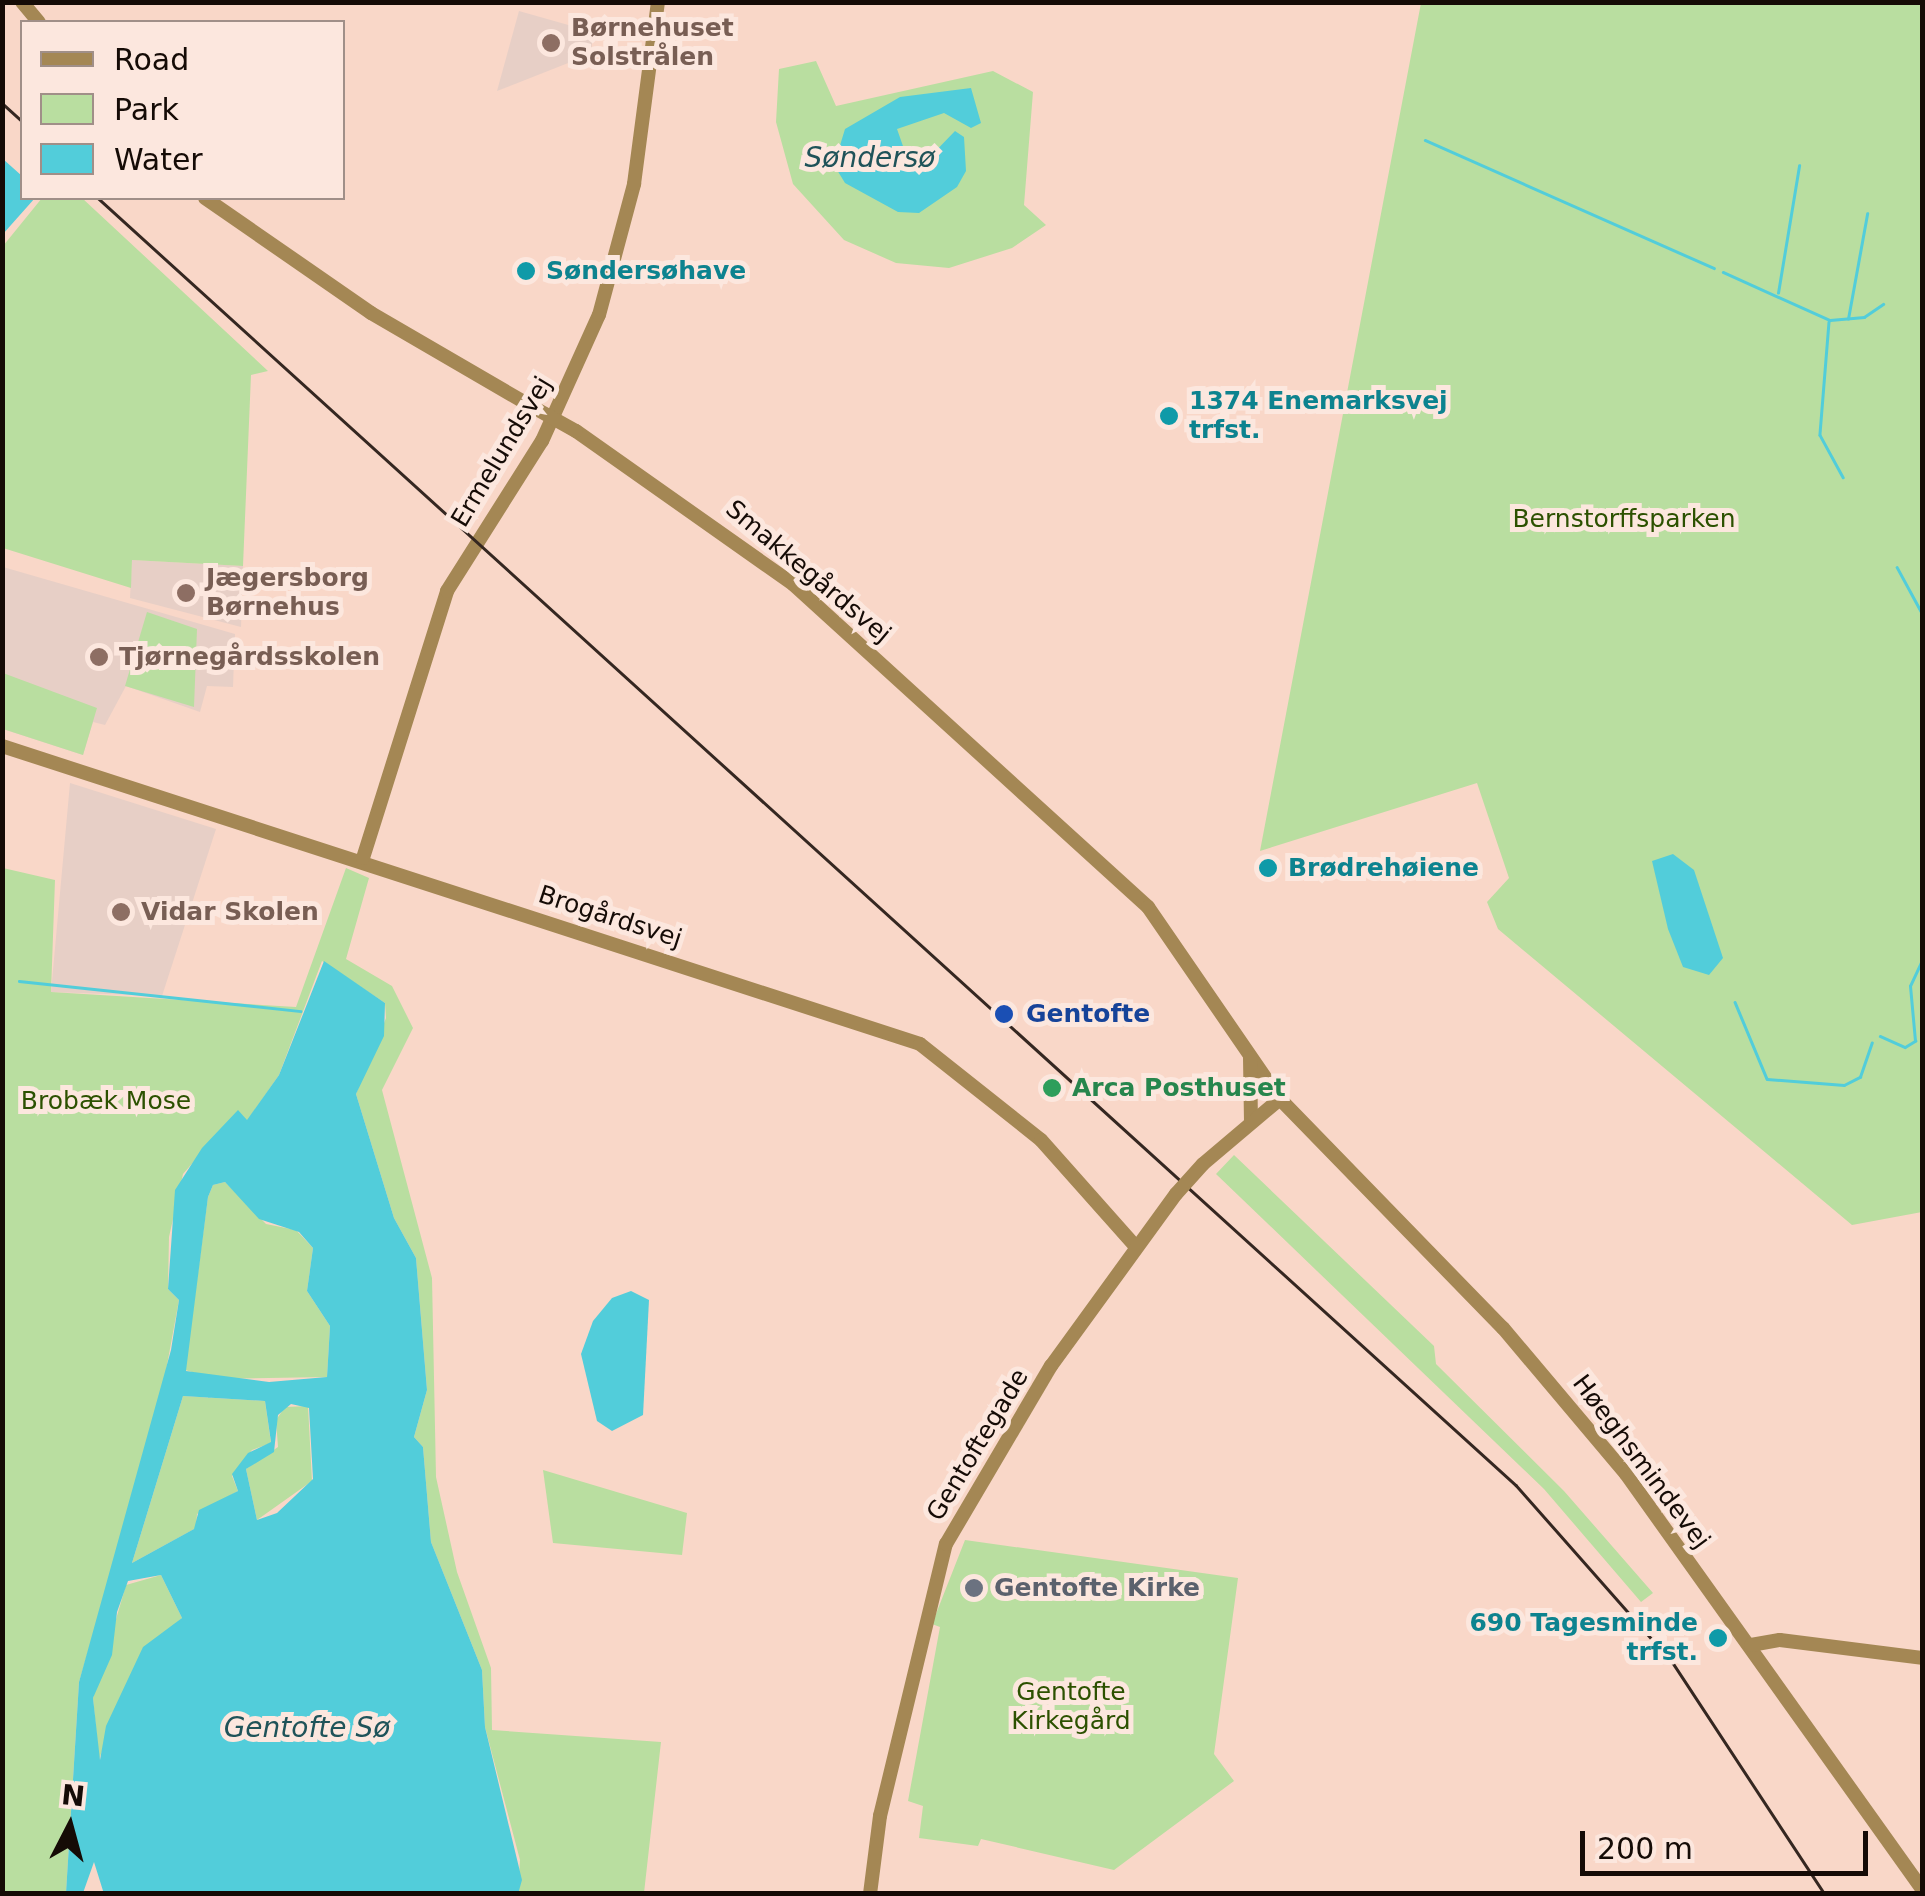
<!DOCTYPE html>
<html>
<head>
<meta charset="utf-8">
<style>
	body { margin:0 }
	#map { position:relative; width:1925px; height:1896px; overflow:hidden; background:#f9d7c8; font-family:"DejaVu Sans",sans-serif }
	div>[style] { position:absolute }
	.education>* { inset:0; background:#e7cfc6 }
	.green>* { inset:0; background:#b9dea0 }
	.water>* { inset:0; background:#52cdda }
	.stream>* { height:2.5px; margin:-1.25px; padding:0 1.25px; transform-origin:1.25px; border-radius:1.25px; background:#52cdda }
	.minor>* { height:14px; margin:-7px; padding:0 7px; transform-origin:7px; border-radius:7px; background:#a48754 }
	.tram>* { height:2.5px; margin:-1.25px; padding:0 1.25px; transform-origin:1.25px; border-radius:1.25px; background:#352721 }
	.minor-bridge>* { height:14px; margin:-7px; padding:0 7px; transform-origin:7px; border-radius:7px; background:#a48754 }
	.dots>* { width:28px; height:28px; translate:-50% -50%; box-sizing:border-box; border:5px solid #fce7de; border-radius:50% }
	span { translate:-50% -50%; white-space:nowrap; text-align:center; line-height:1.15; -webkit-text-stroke:10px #fce7de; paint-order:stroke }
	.education-label { font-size:25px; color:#785e54; font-weight:700 }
	.left { translate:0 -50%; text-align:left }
	.culture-label { font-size:25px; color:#0d838f; font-weight:700 }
	.right { translate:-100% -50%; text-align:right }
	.street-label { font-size:25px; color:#150b06 }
	.park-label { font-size:25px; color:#2c5100 }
	.transit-label { font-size:25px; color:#164399; font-weight:700 }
	.leisure-label { font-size:25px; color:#27864d; font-weight:700 }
	.worship-label { font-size:25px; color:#5b616d; font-weight:700 }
	.water-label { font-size:28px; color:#1f5359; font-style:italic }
	.frame { position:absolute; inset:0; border:5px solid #150b06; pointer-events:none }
	.legend { position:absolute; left:20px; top:20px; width:325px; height:180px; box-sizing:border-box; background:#fce7de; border:2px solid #a08f88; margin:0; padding:12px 18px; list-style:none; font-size:30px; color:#150b06 }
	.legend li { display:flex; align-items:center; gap:20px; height:50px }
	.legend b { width:50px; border:2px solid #a08f88 }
	.north { position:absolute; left:20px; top:1776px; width:100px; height:100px; -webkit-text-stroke:8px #fce7de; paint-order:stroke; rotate:6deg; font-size:28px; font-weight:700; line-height:40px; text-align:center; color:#150b06 }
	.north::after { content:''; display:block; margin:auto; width:35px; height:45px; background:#150b06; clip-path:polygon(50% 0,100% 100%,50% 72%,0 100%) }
	.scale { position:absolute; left:1580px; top:1831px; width:288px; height:45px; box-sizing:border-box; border:5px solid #150b06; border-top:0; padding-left:12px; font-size:30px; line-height:35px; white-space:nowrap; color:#150b06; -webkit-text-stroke:8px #fce7de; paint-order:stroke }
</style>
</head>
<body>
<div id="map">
	<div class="education">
		<i style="clip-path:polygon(519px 11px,593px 32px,591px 54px,497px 91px)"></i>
		<i style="clip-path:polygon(132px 560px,243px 566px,241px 627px,130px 598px)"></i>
		<i style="clip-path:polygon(3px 567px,235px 634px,233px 687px,207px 686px,200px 712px,126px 686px,105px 725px,93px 722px,83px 755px,3px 729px)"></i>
		<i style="clip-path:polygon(70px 783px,216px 829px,162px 996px,51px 992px)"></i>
	</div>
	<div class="green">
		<i style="clip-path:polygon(1421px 3px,1922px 3px,1922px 1212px,1852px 1225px,1498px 929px,1487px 902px,1509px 878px,1477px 783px,1260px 851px)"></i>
		<i style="clip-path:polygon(816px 61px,836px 106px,993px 71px,1033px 92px,1024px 205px,1046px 225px,1012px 248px,949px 268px,896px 263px,844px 240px,793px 184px,776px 122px,779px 69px)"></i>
		<i style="clip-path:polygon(42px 198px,82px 198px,268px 371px,251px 375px,243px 566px,132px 560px,131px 588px,3px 548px,3px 246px)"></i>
		<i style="clip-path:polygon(147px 612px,197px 629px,194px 707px,125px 686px)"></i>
		<i style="clip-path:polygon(3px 673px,97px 708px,83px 755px,3px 729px)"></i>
		<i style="clip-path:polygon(3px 868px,55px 880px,51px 992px,296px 1007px,346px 868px,369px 878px,346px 959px,392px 986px,413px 1028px,382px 1090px,432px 1278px,436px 1477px,457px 1572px,491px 1668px,492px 1730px,661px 1742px,644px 1893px,518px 1893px,520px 1860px,485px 1727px,482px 1670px,431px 1542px,423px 1447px,414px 1437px,427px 1390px,416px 1258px,394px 1218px,356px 1094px,386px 1018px,385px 1003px,322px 961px,279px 1075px,247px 1121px,238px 1111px,183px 1174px,169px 1237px,168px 1289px,179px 1300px,158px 1414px,79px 1682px,66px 1893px,3px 1893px)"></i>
		<i style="clip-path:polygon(1234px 1155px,1434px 1346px,1436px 1364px,1564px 1491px,1653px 1593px,1641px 1602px,1544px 1489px,1216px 1174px)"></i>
		<i style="clip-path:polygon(225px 1182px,266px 1224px,296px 1230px,313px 1248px,307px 1291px,330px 1326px,327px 1377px,216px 1379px,185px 1370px,208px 1197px,213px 1185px)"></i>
		<i style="clip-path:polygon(183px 1396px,265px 1401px,271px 1443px,252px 1450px,232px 1476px,238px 1491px,197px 1514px,196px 1528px,132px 1563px)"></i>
		<i style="clip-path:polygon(308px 1406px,312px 1481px,257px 1520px,246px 1469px,278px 1447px,276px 1420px,285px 1407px)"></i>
		<i style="clip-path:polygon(543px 1470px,687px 1513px,682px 1555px,553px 1543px)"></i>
		<i style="clip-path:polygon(965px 1540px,1238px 1578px,1214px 1754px,1234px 1781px,1114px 1870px,981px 1839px,978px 1846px,919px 1838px,923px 1806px,908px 1801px,940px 1627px,932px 1624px)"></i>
		<i style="clip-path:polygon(161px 1575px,182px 1618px,141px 1653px,99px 1759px,93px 1698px,126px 1585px)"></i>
	</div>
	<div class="water">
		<i style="clip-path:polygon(971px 88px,981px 123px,971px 128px,944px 113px,897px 129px,910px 166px,926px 161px,955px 131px,964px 137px,966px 171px,957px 187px,919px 213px,898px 212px,845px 183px,834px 165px,845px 129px,900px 97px)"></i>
		<i style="clip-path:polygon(3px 159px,22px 176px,22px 198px,35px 198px,3px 234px)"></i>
		<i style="clip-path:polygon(1673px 854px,1694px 870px,1723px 958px,1709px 975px,1683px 967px,1668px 929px,1652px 861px)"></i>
		<i style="clip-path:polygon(evenodd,324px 961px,385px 1003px,384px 1036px,356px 1094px,394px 1218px,416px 1258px,427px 1390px,414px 1437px,423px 1447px,431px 1542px,482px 1670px,485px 1727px,522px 1880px,518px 1894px,104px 1894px,94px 1862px,83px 1893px,66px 1893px,79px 1682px,171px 1350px,179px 1300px,168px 1289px,175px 1190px,202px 1148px,238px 1110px,247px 1120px,279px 1075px,324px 961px,225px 1182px,259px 1219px,299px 1232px,313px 1248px,307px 1291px,330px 1326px,327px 1377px,269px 1382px,186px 1371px,208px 1197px,213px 1185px,225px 1182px,324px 961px,183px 1396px,265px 1401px,271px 1442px,248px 1453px,232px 1474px,238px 1491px,199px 1510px,194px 1529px,132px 1563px,183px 1396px,324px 961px,291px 1404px,309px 1408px,313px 1479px,277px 1513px,257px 1520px,246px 1469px,274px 1452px,278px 1415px,291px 1404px,324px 961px,161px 1575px,182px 1618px,143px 1647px,106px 1726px,100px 1760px,93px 1698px,112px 1655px,117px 1612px,128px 1581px,161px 1575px)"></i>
		<i style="clip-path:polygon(631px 1291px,649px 1300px,643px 1415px,612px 1431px,597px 1421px,581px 1354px,593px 1321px,612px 1298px)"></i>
	</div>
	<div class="stream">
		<i style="left:1425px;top:140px;width:316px;rotate:23.9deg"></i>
		<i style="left:1723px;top:272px;width:117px;rotate:24.2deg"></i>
		<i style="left:1830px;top:320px;width:34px;rotate:-5deg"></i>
		<i style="left:1864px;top:317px;width:23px;rotate:-34deg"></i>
		<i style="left:1778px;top:293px;width:129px;rotate:-80.6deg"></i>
		<i style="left:1848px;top:319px;width:107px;rotate:-79.7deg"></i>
		<i style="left:1829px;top:322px;width:113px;rotate:94.6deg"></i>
		<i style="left:1820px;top:435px;width:48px;rotate:61.3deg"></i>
		<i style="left:1897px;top:567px;width:52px;rotate:61.5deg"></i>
		<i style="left:19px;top:981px;width:283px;rotate:6.1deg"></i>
		<i style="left:1735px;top:1002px;width:83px;rotate:67.4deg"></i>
		<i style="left:1767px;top:1079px;width:77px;rotate:4.5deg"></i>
		<i style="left:1844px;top:1085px;width:18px;rotate:-27deg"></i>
		<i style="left:1860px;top:1077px;width:36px;rotate:-71deg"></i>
		<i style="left:1880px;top:1036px;width:27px;rotate:24deg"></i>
		<i style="left:1905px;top:1047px;width:12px;rotate:-31deg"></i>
		<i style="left:1915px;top:1041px;width:55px;rotate:-95.2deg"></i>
		<i style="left:1910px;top:986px;width:29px;rotate:-65deg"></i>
	</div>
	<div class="minor">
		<i style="left:22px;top:2px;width:26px;rotate:50deg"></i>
		<i style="left:205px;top:198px;width:202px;rotate:34.7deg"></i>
		<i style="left:371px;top:313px;width:185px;rotate:30.2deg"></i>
		<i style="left:576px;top:431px;width:266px;rotate:35.2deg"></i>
		<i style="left:793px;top:584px;width:480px;rotate:42.3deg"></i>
		<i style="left:1148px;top:907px;width:233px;rotate:55.5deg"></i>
		<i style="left:1280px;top:1099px;width:320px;rotate:45.8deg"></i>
		<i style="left:1503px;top:1328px;width:191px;rotate:49.9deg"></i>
		<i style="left:1626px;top:1474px;width:510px;rotate:54.5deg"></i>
		<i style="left:2px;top:746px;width:965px;rotate:17.98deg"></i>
		<i style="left:920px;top:1044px;width:154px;rotate:38.4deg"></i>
		<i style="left:1041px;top:1140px;width:142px;rotate:48.4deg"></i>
		<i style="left:363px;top:858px;width:280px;rotate:-72.5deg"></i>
		<i style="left:447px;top:591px;width:178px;rotate:-57.7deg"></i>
		<i style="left:542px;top:441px;width:138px;rotate:-65.7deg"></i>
		<i style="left:599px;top:315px;width:136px;rotate:-75deg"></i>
		<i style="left:634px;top:184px;width:184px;rotate:-82.5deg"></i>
		<i style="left:1250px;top:1058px;width:63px;rotate:89.1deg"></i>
		<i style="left:1203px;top:1164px;width:101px;rotate:-40.2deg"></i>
		<i style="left:1751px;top:1645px;width:29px;rotate:-10deg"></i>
		<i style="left:1780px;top:1640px;width:143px;rotate:7.2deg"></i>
		<i style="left:870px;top:1894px;width:79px;rotate:-82.7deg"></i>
		<i style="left:880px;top:1816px;width:280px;rotate:-76.4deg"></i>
		<i style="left:946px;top:1544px;width:207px;rotate:-59.5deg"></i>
		<i style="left:1051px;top:1366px;width:213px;rotate:-54deg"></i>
	</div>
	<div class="tram">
		<i style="left:2px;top:103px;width:27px;rotate:42deg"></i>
		<i style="left:98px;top:198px;width:1915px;rotate:42.23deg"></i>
		<i style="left:1516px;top:1485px;width:237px;rotate:48.6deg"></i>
		<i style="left:1673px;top:1663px;width:277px;rotate:56.7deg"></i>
	</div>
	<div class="minor-bridge">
		<i style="left:531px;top:406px;width:51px;rotate:29.1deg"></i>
		<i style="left:1176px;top:1194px;width:40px;rotate:-48deg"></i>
	</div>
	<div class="dots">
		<i style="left:551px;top:43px;background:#8d6e63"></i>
		<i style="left:526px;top:271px;background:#0f9aa8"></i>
		<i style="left:1169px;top:416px;background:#0f9aa8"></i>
		<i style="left:186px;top:593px;background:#8d6e63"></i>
		<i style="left:99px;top:657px;background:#8d6e63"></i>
		<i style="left:1268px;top:868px;background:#0f9aa8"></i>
		<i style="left:121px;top:912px;background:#8d6e63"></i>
		<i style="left:1004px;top:1014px;background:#1a4fb4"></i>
		<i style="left:1052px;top:1088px;background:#2e9e5b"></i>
		<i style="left:974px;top:1588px;background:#6b7280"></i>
		<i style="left:1718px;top:1638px;background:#0f9aa8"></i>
	</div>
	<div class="education-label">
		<span class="left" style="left:571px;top:43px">Børnehuset<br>Solstrålen</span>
		<span class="left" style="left:206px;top:593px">Jægersborg<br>Børnehus</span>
		<span class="left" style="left:119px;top:657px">Tjørnegårdsskolen</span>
		<span class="left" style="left:141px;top:912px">Vidar Skolen</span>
	</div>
	<div class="culture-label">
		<span class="left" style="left:546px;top:271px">Søndersøhave</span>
		<span class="left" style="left:1189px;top:416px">1374 Enemarksvej<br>trfst.</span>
		<span class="left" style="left:1288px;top:868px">Brødrehøiene</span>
		<span class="right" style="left:1698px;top:1638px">690 Tagesminde<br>trfst.</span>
	</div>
	<div class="street-label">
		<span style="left:502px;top:452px;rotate:-59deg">Ermelundsvej</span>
		<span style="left:808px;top:572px;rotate:40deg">Smakkegårdsvej</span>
		<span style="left:610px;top:917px;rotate:18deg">Brogårdsvej</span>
		<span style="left:978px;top:1445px;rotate:-59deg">Gentoftegade</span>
		<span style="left:1641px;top:1462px;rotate:53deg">Høeghsmindevej</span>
	</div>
	<div class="park-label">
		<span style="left:1624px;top:519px">Bernstorffsparken</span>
		<span style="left:106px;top:1101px">Brobæk Mose</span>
		<span style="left:1071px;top:1707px">Gentofte<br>Kirkegård</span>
	</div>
	<div class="transit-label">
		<span class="left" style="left:1026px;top:1014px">Gentofte</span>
	</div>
	<div class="leisure-label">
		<span class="left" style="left:1072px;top:1088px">Arca Posthuset</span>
	</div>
	<div class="worship-label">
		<span class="left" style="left:994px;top:1588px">Gentofte Kirke</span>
	</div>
	<div class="water-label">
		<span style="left:870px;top:158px">Søndersø</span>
		<span style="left:307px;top:1728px">Gentofte Sø</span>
	</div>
	<div class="frame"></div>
	<ul class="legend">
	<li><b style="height:12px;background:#a48754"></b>Road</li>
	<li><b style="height:28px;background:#b9dea0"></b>Park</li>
	<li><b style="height:28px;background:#52cdda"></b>Water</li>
	</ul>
	<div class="north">N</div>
	<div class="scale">200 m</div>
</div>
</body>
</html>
